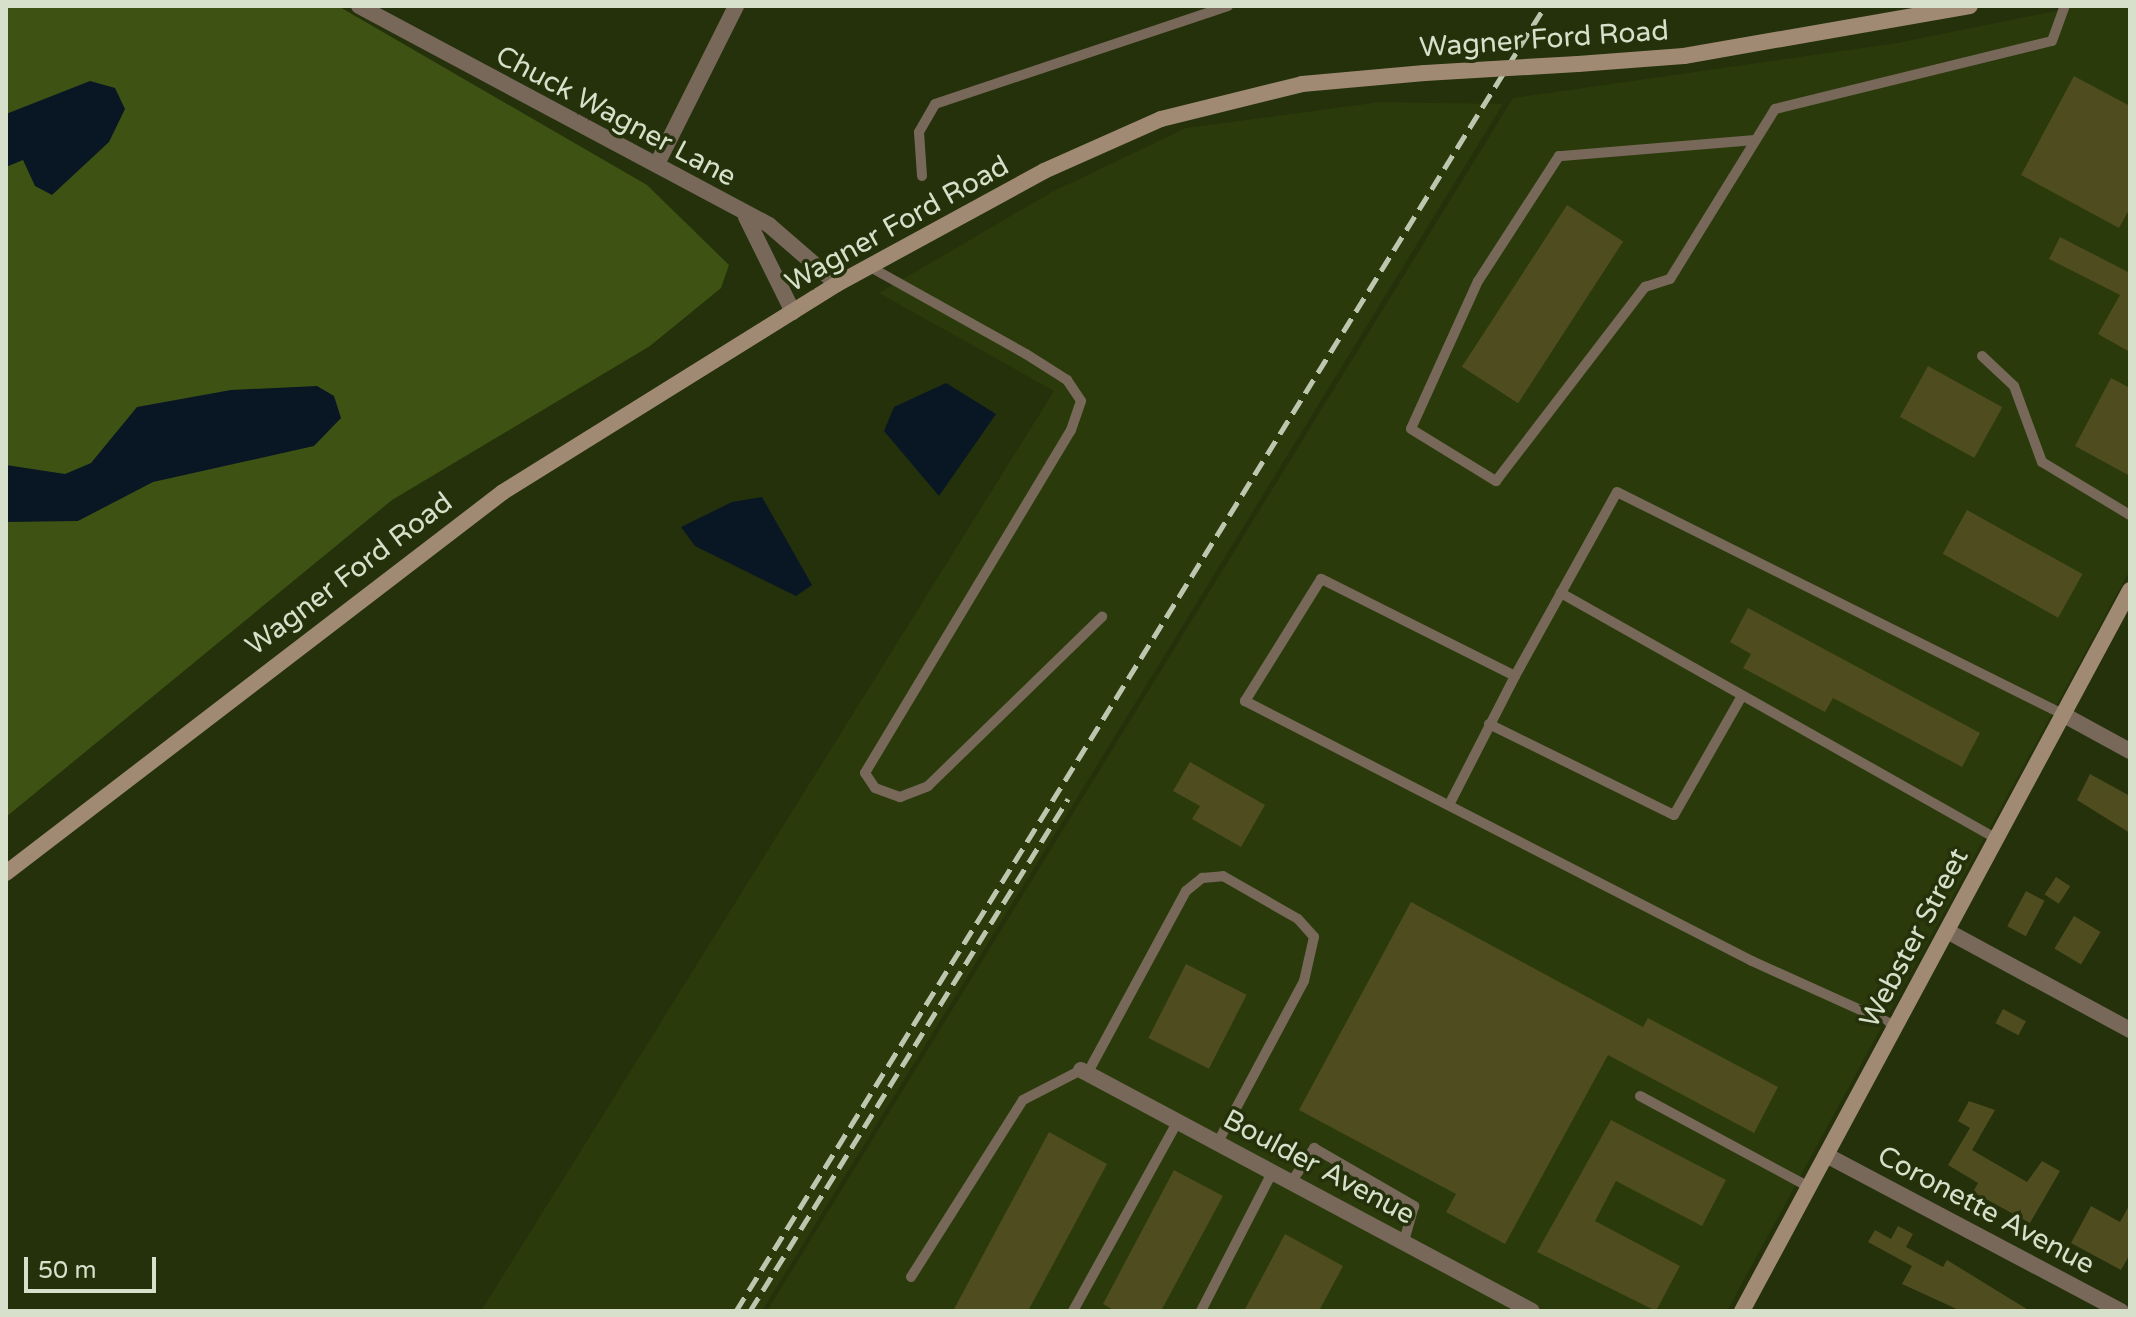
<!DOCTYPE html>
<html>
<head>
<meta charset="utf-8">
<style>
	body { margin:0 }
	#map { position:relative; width:2136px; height:1317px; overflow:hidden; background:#24310a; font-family:"Varela Round",sans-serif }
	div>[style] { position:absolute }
	.built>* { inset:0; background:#2a3a0a }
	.green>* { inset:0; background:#3e5313 }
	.water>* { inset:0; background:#091724 }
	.building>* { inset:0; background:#4f4c20; transform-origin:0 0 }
	.lane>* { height:10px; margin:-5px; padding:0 5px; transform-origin:5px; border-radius:5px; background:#77685a }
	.street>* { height:16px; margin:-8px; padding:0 8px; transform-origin:8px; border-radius:8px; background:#77685a }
	.secondary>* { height:16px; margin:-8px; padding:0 8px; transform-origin:8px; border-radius:8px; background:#a18a73 }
	.rail>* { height:5px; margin-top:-2.5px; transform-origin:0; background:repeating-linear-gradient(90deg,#bdc7af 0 16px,transparent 0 24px) }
	.secondary-bridge>* { height:16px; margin:-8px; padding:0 8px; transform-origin:8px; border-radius:8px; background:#a18a73 }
	span { translate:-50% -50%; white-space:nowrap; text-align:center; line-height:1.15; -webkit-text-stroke:7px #24310a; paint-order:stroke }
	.street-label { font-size:28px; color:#d6e0ca }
	.frame { position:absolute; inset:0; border:8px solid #d6e0ca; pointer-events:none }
	.scale { position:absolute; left:24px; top:1257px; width:132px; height:36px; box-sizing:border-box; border:4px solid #d6e0ca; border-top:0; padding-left:10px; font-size:24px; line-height:28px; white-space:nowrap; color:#d6e0ca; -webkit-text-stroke:6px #24310a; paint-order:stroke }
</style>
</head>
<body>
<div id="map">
	<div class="built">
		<i style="clip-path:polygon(2080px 6px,2130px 6px,2130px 570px,1727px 1311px,767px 1311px,1513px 98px,1897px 43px)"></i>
		<i style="clip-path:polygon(1380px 102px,1503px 104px,762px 1311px,481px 1311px,1054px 391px,879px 293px,1052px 192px,1186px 128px)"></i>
	</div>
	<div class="green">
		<i style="clip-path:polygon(6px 6px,338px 6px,647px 185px,729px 265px,721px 288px,650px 346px,392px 500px,6px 817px)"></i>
	</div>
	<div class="water">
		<i style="clip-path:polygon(90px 81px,115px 88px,125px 109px,109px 142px,52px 195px,35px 186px,23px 160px,6px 167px,6px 114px)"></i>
		<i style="clip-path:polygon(946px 383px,996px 414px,939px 496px,884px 431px,894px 407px)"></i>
		<i style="clip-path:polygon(317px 386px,334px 396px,341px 418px,314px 446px,153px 482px,78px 521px,6px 522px,6px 465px,65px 474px,91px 463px,137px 407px,231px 390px)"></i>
		<i style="clip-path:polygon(762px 497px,812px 585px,796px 596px,695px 546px,681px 527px,732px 502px)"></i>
	</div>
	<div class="building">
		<i style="clip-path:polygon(2074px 76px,2130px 106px,2130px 208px,2119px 228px,2021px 175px)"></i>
		<i style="left:1567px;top:205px;width:67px;height:193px;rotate:33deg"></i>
		<i style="clip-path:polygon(2060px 237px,2130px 273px,2130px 352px,2098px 334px,2120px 295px,2049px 259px)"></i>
		<i style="left:1928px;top:366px;width:85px;height:58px;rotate:29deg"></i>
		<i style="clip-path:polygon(2111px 378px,2130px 388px,2130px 476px,2075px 446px)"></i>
		<i style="left:1967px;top:510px;width:132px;height:50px;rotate:29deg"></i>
		<i style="clip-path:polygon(1748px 608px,1980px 733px,1962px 767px,1833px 698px,1825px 712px,1743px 668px,1751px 654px,1730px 642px)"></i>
		<i style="clip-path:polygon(1190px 762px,1265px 805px,1241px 847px,1192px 819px,1200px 806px,1173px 791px)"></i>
		<i style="clip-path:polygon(2090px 774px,2130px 796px,2130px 833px,2077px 800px)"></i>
		<i style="left:2056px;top:877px;width:17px;height:21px;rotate:33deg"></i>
		<i style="left:2026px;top:891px;width:21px;height:40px;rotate:28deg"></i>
		<i style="clip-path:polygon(1411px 902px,1643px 1027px,1648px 1018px,1778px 1087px,1754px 1133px,1608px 1055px,1505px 1244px,1446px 1212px,1456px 1194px,1299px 1110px)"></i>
		<i style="left:2074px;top:916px;width:31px;height:38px;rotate:31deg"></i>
		<i style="left:1186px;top:964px;width:68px;height:83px;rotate:27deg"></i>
		<i style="left:2003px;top:1009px;width:26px;height:16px;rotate:28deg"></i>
		<i style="clip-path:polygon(1969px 1101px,1995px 1110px,1972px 1150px,2027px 1182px,2042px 1161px,2060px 1171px,2030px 1223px,1973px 1192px,1978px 1183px,1948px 1165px,1970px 1128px,1958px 1121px)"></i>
		<i style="clip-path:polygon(1611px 1120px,1726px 1180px,1702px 1226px,1616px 1181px,1595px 1221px,1680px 1266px,1656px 1311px,1537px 1252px)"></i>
		<i style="clip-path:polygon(1049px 1132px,1107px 1164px,1028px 1311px,953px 1311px)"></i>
		<i style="clip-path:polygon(1174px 1170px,1223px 1196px,1161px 1311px,1115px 1311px,1103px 1304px)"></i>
		<i style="clip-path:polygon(2130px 1204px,2130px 1254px,2121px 1270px,2071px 1243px,2091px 1206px,2120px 1222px)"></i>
		<i style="clip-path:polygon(1898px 1226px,1913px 1234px,1906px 1247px,1943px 1267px,1947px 1260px,2030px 1311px,1961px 1311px,1902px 1284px,1912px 1266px,1868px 1242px,1875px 1230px,1891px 1239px)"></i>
		<i style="clip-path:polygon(1285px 1234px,1343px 1266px,1319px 1311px,1244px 1311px)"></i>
	</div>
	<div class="lane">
		<i style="left:1755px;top:140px;width:197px;rotate:175.3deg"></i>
		<i style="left:1559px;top:156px;width:149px;rotate:122.9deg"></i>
		<i style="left:1478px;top:281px;width:162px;rotate:114.4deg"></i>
		<i style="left:1411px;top:429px;width:100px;rotate:31.5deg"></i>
		<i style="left:1496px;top:481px;width:245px;rotate:-52.5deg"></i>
		<i style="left:1645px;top:287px;width:26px;rotate:-18deg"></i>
		<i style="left:1670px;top:279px;width:200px;rotate:-58.3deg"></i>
		<i style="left:1775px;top:109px;width:285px;rotate:-13.8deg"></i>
		<i style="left:2052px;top:41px;width:37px;rotate:-70deg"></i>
		<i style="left:922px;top:176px;width:44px;rotate:-93.9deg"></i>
		<i style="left:919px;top:132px;width:32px;rotate:-60deg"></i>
		<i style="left:935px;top:104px;width:309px;rotate:-18.5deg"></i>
		<i style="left:872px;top:268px;width:176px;rotate:29.2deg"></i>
		<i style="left:1026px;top:354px;width:49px;rotate:32.4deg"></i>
		<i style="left:1067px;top:380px;width:25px;rotate:56deg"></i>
		<i style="left:1081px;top:401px;width:31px;rotate:109deg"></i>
		<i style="left:1071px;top:430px;width:400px;rotate:121deg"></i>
		<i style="left:865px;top:773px;width:18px;rotate:56deg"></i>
		<i style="left:875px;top:788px;width:27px;rotate:20deg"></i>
		<i style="left:900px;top:797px;width:30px;rotate:-21deg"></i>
		<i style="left:928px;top:786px;width:243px;rotate:-44.2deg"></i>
		<i style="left:1982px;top:356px;width:44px;rotate:43.2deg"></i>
		<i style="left:2014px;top:386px;width:81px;rotate:69.8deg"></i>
		<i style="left:2042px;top:462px;width:103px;rotate:31.1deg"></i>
		<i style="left:1515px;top:676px;width:95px;rotate:-61deg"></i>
		<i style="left:1489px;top:724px;width:206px;rotate:26.2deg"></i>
		<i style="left:1674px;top:815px;width:137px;rotate:-60.3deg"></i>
		<i style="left:1449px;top:805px;width:145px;rotate:-62.9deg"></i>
		<i style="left:1515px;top:676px;width:217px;rotate:-153.4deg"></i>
		<i style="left:1321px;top:579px;width:144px;rotate:121.9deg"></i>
		<i style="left:1245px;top:701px;width:570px;rotate:27.15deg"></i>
		<i style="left:1752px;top:961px;width:158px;rotate:24.3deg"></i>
		<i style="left:1997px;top:839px;width:501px;rotate:-150.57deg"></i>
		<i style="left:1561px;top:593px;width:115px;rotate:-61deg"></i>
		<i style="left:1617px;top:492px;width:500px;rotate:26.5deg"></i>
		<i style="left:1087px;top:1074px;width:208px;rotate:-61.6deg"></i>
		<i style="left:1186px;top:891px;width:21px;rotate:-39deg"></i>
		<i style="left:1202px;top:878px;width:21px;rotate:-5deg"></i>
		<i style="left:1223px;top:876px;width:86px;rotate:29.8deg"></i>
		<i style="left:1298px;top:919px;width:24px;rotate:48deg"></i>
		<i style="left:1314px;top:937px;width:45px;rotate:102.8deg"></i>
		<i style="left:1304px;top:981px;width:183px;rotate:118.1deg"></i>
		<i style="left:1640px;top:1096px;width:192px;rotate:28.3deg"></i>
		<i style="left:1292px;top:1181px;width:40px;rotate:-56deg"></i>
		<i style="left:1314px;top:1148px;width:116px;rotate:30.1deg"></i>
		<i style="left:1414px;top:1206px;width:37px;rotate:106deg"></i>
		<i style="left:911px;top:1277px;width:209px;rotate:-57.7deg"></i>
		<i style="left:1023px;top:1100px;width:65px;rotate:-27.3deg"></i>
		<i style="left:1073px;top:1311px;width:217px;rotate:-61.1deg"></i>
		<i style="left:1201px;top:1311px;width:157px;rotate:-62.8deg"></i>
	</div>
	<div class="street">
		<i style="left:359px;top:6px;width:465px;rotate:28.1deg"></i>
		<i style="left:769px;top:225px;width:90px;rotate:40.9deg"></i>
		<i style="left:657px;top:164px;width:177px;rotate:-63.4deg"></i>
		<i style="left:746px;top:217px;width:106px;rotate:63.7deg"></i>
		<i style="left:2064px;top:715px;width:75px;rotate:28.6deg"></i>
		<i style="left:1947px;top:931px;width:208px;rotate:28.4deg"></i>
		<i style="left:1081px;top:1070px;width:511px;rotate:28.12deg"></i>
		<i style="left:1826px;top:1155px;width:334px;rotate:27.9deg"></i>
	</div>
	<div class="secondary">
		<i style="left:1578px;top:64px;width:106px;rotate:-4.3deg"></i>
		<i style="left:1684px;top:56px;width:290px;rotate:-9.9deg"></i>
		<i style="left:6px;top:873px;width:626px;rotate:-37.47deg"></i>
		<i style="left:503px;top:492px;width:393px;rotate:-31.9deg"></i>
		<i style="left:837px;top:284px;width:236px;rotate:-28.6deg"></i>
		<i style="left:1044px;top:171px;width:128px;rotate:-24deg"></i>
		<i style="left:1161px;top:119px;width:145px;rotate:-13.9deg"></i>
		<i style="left:1302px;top:84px;width:123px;rotate:-5.1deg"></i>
		<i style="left:1742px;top:1311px;width:819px;rotate:-61.71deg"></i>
	</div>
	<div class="rail">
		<i style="left:736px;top:1311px;width:1535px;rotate:-58.2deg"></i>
		<i style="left:750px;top:1311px;width:603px;rotate:-58.16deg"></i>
	</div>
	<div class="secondary-bridge">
		<i style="left:1425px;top:73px;width:153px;rotate:-3.4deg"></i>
	</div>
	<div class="street-label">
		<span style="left:1544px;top:39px;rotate:-4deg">Wagner Ford Road</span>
		<span style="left:616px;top:116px;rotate:28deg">Chuck Wagner Lane</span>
		<span style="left:897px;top:224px;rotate:-29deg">Wagner Ford Road</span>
		<span style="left:349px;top:574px;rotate:-37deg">Wagner Ford Road</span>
		<span style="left:1914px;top:938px;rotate:-62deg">Webster Street</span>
		<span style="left:1319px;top:1167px;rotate:28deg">Boulder Avenue</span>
		<span style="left:1986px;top:1210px;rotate:28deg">Coronette Avenue</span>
	</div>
	<div class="frame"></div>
	<div class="scale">50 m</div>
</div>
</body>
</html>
